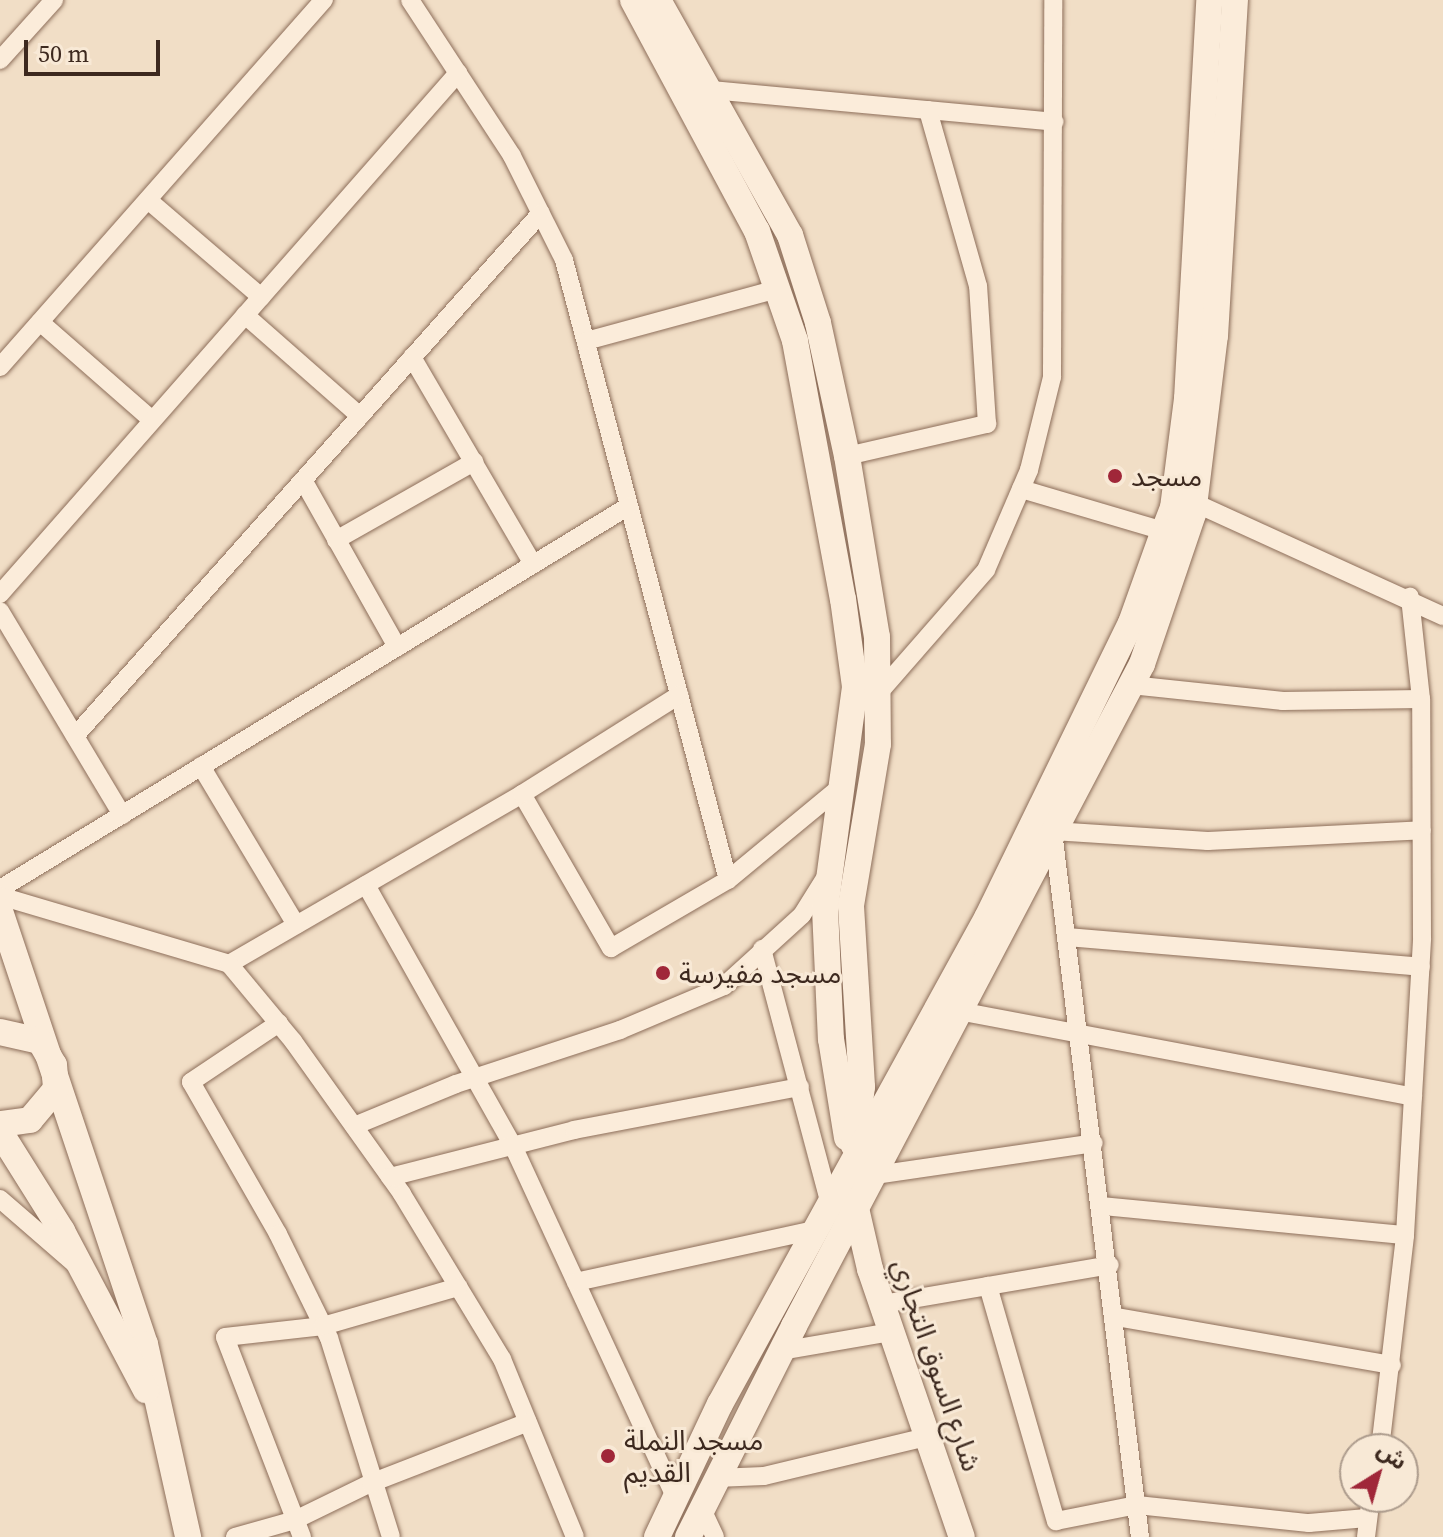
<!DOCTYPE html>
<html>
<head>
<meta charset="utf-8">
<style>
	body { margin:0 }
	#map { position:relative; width:1443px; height:1537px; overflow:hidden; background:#f1dec6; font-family:"Source Serif 4","Noto Sans Arabic",serif }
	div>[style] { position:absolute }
	.roads { filter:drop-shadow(0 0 2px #8d6e5a) drop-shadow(0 0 2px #8d6e5a) }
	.street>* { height:18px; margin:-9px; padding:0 9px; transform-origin:9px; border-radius:9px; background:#fbecda }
	.secondary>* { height:26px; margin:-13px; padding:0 13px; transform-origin:13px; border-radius:13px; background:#fbecda }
	.dots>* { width:22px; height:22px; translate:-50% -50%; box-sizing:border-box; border:4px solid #f8e9d6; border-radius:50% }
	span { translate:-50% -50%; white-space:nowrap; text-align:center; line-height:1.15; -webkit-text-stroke:6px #f8e9d6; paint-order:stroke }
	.poi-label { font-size:28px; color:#3d291f }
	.left { translate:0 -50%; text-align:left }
	.street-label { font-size:28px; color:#3d291f }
	.north { position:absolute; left:1339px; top:1433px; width:80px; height:80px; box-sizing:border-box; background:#f8e9d6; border:2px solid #ad9c8d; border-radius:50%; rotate:37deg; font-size:22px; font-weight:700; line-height:32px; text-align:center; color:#3d291f }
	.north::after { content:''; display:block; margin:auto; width:28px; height:36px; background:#a02739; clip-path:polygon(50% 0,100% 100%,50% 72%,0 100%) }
	.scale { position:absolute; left:24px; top:40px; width:136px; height:36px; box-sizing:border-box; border:4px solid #3d291f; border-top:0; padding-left:10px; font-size:24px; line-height:28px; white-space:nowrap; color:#3d291f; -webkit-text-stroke:6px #f8e9d6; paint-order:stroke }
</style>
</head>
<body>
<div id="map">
	<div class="roads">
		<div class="street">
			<i style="left:410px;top:0;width:186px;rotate:56.8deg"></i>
			<i style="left:512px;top:156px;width:116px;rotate:63.4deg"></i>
			<i style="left:564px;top:260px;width:641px;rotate:75.18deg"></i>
			<i style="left:0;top:60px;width:81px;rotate:-48deg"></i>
			<i style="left:712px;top:90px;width:344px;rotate:5.3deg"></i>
			<i style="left:148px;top:200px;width:149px;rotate:40.6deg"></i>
			<i style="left:245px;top:315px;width:153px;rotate:41.3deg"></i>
			<i style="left:40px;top:322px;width:149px;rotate:41.2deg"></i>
			<i style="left:586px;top:341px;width:198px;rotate:-15.2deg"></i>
			<i style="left:412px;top:357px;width:240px;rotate:59.7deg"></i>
			<i style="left:0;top:367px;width:490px;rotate:-48.6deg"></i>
			<i style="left:847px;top:456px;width:144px;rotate:-12.9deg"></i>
			<i style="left:987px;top:424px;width:138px;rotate:-93.7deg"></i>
			<i style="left:978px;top:286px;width:183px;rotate:-105.9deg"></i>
			<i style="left:303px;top:480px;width:192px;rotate:60.6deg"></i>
			<i style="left:1021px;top:489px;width:149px;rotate:16.4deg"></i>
			<i style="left:1195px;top:503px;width:273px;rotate:24.5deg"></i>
			<i style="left:336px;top:540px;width:159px;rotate:-29.5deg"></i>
			<i style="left:0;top:594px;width:694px;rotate:-48.68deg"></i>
			<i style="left:0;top:611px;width:238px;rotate:59.1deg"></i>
			<i style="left:1131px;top:685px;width:153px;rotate:6deg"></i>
			<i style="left:1283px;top:701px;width:138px;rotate:-0.8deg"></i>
			<i style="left:877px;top:695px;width:166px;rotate:-48.9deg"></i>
			<i style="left:986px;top:570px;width:109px;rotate:-66.7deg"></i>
			<i style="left:1029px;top:470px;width:96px;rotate:-76.1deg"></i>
			<i style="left:1052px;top:377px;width:377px;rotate:-89.8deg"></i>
			<i style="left:75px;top:736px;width:700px;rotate:-48.3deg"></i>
			<i style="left:201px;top:766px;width:185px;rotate:59.1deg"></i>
			<i style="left:522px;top:794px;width:178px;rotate:60deg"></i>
			<i style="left:611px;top:948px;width:135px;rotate:-30.2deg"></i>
			<i style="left:728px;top:880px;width:151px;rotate:-39.6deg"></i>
			<i style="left:366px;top:885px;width:300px;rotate:60.6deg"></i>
			<i style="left:513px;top:1146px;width:386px;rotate:65.2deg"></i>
			<i style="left:0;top:889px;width:736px;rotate:-31.34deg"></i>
			<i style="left:0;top:896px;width:239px;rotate:16.5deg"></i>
			<i style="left:229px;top:964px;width:339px;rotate:-30.1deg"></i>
			<i style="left:522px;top:794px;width:186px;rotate:-32.2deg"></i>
			<i style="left:1067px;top:937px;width:355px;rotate:4.8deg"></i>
			<i style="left:762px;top:949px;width:261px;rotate:75.1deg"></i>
			<i style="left:229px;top:964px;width:100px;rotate:50.3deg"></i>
			<i style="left:293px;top:1041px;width:188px;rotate:54.5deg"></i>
			<i style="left:402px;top:1194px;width:193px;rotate:58.8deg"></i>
			<i style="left:502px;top:1359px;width:192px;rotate:67.7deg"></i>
			<i style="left:959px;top:1011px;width:462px;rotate:10.7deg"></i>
			<i style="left:279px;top:1023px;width:106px;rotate:146.2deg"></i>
			<i style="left:191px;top:1082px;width:175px;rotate:60.2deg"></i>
			<i style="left:278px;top:1234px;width:116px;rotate:63.9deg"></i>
			<i style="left:329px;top:1338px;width:208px;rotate:72.7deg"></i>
			<i style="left:354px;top:1126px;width:110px;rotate:-22.4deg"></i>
			<i style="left:456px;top:1084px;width:173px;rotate:-18.2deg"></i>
			<i style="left:620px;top:1030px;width:113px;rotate:-22.9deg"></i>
			<i style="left:724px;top:986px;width:105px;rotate:-42.3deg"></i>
			<i style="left:802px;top:915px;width:44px;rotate:-58.1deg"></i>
			<i style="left:875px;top:1175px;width:221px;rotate:-8.3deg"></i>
			<i style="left:390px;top:1177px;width:190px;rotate:-14.3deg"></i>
			<i style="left:574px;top:1130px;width:230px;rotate:-10.8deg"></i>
			<i style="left:0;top:1199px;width:98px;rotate:40.9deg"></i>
			<i style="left:1102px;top:1206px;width:304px;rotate:5.5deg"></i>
			<i style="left:576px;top:1282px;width:244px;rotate:-12.3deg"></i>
			<i style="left:988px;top:1286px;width:245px;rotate:73.9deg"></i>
			<i style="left:1056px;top:1521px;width:83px;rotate:-11.2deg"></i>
			<i style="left:1137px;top:1505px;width:173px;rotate:6deg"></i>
			<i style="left:1309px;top:1523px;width:58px;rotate:-4.9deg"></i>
			<i style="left:882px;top:1304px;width:231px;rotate:-9.7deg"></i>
			<i style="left:1116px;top:1317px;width:280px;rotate:9.9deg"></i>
			<i style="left:780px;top:1351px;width:113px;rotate:-9.7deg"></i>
			<i style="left:1380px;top:1449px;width:215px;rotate:-83.3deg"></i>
			<i style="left:1405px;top:1235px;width:297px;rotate:-86.7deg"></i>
			<i style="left:1422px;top:938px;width:239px;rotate:-90.2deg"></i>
			<i style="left:1421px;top:699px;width:103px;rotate:-96.2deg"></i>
			<i style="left:716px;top:1478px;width:48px;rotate:-2.4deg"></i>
			<i style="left:764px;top:1476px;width:168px;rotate:-13.5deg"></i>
			<i style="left:701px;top:1507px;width:33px;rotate:65deg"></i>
			<i style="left:235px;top:1537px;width:62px;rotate:-15.8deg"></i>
			<i style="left:295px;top:1520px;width:85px;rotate:-26deg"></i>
			<i style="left:371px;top:1483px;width:168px;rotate:-21.2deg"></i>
			<i style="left:302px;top:1537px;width:214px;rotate:-111.1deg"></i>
			<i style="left:225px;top:1337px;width:99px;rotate:-6.4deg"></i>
			<i style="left:323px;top:1326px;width:141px;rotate:-16.1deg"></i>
			<i style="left:1140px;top:1537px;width:711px;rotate:-97.03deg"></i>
			<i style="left:1053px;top:831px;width:155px;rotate:3.7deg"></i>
			<i style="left:1208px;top:841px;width:214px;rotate:-2.9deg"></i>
			<i style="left:1366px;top:1537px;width:40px;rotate:-82.9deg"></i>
		</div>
		<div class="secondary">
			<i style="left:633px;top:0;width:262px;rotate:61.8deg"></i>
			<i style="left:757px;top:231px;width:116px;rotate:70.9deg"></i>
			<i style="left:795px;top:341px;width:262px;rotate:79.5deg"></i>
			<i style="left:843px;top:599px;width:89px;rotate:82.2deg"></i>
			<i style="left:855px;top:687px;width:224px;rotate:97.7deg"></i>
			<i style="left:825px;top:909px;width:130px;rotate:87.4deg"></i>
			<i style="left:831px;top:1039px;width:100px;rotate:80.8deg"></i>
			<i style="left:658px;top:0;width:270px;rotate:60.7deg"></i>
			<i style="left:790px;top:235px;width:92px;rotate:72.3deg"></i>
			<i style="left:818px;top:323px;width:136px;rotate:77.7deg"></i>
			<i style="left:847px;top:456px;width:183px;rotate:80.6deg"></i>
			<i style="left:877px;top:637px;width:107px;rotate:89.5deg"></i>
			<i style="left:878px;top:744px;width:164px;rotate:99.5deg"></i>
			<i style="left:851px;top:906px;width:181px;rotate:86.5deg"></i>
			<i style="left:862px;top:1087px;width:59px;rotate:97.9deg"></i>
			<i style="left:0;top:911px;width:457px;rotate:71.5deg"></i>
			<i style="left:145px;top:1344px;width:198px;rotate:77.4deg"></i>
			<i style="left:0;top:1032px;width:41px;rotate:12.7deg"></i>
			<i style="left:40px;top:1041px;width:28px;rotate:60deg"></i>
			<i style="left:54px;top:1065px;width:24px;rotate:85deg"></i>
			<i style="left:56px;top:1089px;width:40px;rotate:130deg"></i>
			<i style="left:30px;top:1120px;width:30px;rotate:172deg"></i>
			<i style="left:0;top:1132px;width:117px;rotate:57.9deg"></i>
			<i style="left:62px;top:1231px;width:180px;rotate:62.2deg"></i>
			<i style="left:855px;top:1204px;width:67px;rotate:77deg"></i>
			<i style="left:870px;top:1269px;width:283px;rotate:71.1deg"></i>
			<i style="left:657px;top:1537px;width:147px;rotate:-64.7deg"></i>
			<i style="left:720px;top:1404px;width:555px;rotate:-61.22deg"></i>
			<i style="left:987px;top:918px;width:328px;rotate:-64deg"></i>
			<i style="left:1131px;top:623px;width:98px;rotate:-70.3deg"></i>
			<i style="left:1164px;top:531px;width:25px;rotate:-69deg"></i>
			<i style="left:1173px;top:508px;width:110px;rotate:-82.7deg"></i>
			<i style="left:1187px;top:399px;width:400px;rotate:-86.8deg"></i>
			<i style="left:688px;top:1537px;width:236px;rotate:-63.3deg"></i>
			<i style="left:794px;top:1326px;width:748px;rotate:-62.27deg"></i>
			<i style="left:1142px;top:664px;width:158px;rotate:-71.2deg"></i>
			<i style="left:1193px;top:514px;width:179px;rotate:-83deg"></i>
			<i style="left:1215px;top:336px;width:337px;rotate:-86.6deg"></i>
		</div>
	</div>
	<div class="dots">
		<i style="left:1115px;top:476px;background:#a02739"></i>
		<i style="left:663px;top:973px;background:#a02739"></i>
		<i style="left:608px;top:1456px;background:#a02739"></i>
	</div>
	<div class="poi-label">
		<span class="left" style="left:1131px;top:476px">مسجد</span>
		<span class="left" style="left:679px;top:973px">مسجد مفيرسة</span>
		<span class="left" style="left:624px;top:1456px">مسجد النملة<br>القديم</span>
	</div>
	<div class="street-label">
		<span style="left:937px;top:1365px;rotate:71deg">شارع السوق التجاري</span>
	</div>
	<div class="north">ش</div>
	<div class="scale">50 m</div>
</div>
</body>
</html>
